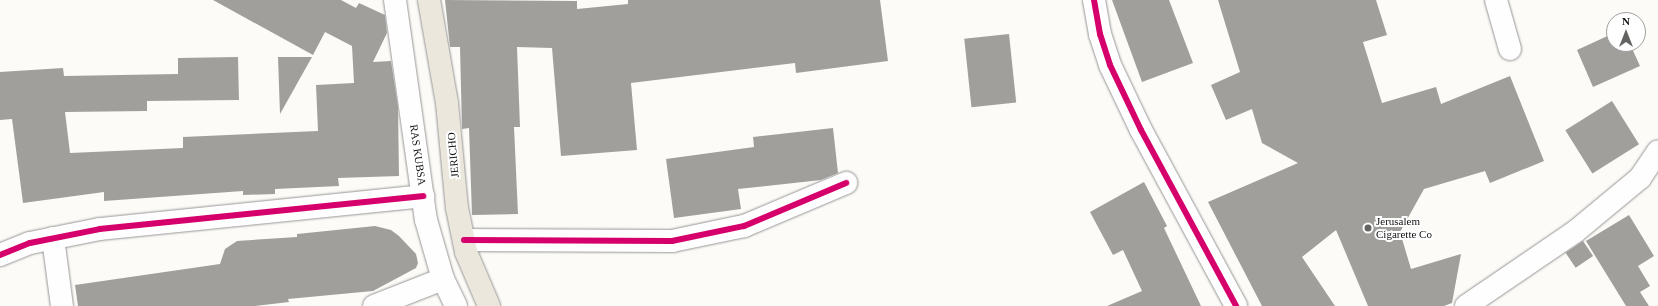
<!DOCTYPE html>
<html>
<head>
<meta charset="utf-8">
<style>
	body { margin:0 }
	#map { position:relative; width:1658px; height:306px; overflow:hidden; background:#fcfbf8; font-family:"Times New Roman",serif }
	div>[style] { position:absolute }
	.building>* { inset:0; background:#a09f9c; transform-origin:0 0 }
	.roads { filter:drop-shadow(0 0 1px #979695) drop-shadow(0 0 1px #979695) }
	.minor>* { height:22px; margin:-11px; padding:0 11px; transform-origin:11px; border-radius:11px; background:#fffefe }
	.major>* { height:22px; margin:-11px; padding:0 11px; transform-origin:11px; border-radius:11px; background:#ebe7dd }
	.cycleway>* { height:6px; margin:-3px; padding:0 3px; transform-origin:3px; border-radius:3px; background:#d6006c }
	.dots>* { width:11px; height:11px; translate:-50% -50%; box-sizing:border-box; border:2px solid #fff; border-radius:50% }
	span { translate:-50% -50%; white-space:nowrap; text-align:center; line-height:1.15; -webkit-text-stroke:4px #fff; paint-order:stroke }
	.street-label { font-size:11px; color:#111 }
	.poi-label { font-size:11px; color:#111 }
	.left { translate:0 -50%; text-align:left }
	.north { position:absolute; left:1606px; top:12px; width:40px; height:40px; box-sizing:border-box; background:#fff; border:1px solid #a0a0a0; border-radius:50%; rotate:0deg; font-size:11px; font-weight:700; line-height:16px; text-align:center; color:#111 }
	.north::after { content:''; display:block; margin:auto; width:14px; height:18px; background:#636362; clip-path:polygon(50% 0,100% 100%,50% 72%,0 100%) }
</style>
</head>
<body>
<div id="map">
	<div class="building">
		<i style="clip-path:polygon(213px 0,341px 0,356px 8px,359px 3px,385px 15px,387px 33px,373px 62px,391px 61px,398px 107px,399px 176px,338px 178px,339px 186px,275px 189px,275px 194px,243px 195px,243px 191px,104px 201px,104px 192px,23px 203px,12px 119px,0 120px,0 72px,63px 68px,64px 76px,178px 74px,178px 58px,238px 57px,239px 100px,147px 101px,147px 111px,65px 112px,70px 153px,183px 148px,183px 137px,318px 131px,316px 85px,354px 83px,352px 46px,325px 32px,313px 55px)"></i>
		<i style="clip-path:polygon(445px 0,577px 1px,577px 9px,628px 4px,628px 0,880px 0,888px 61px,796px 73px,795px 63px,631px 83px,637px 150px,561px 156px,552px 48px,517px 47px,520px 127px,514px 127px,518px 214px,472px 215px,469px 128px,462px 129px,460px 47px,450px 47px)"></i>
		<i style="clip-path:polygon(1112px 0,1169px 0,1193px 63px,1142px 82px)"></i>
		<i style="clip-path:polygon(1218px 0,1376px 0,1387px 35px,1363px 42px,1382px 103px,1436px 87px,1441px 104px,1510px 76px,1544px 161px,1490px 183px,1485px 171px,1424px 189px,1400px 232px,1411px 269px,1461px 254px,1452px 303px,1444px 306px,1368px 306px,1336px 230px,1302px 257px,1335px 306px,1262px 306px,1208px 202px,1298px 163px,1262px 143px,1252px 109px,1226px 120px,1211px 85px,1240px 72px)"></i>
		<i style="clip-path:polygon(1614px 33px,1614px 44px,1630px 44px,1640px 66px,1593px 87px,1577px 50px)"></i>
		<i style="left:1009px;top:34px;width:69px;height:45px;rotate:84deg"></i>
		<i style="clip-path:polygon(278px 57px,312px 57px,280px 114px)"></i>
		<i style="left:1612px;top:101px;width:51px;height:55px;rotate:58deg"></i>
		<i style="clip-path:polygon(833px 128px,838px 173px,821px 180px,738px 189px,741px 209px,674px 218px,666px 159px,754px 147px,753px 137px)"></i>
		<i style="clip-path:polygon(1144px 182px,1167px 226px,1164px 228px,1201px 306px,1107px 306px,1142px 291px,1123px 250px,1113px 255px,1090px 212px)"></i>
		<i style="clip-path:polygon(1629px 215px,1654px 256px,1638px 266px,1650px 286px,1640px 292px,1649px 306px,1626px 306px,1586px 241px)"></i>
		<i style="clip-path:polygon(375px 226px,391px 230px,399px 236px,416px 254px,418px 263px,416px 268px,373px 291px,288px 299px,289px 302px,255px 306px,78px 306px,75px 285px,220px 264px,225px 249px,237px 241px,297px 237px,297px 234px)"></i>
		<i style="left:1583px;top:241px;width:18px;height:21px;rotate:56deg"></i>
	</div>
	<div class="roads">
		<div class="minor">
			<i style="left:395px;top:0;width:222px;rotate:82deg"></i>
			<i style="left:426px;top:220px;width:61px;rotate:73.9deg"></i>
			<i style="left:443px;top:279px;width:30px;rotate:64deg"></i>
			<i style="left:1094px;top:0;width:35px;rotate:80deg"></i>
			<i style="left:1100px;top:34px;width:33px;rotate:72deg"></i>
			<i style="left:1110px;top:65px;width:72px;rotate:64.5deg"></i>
			<i style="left:1141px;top:130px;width:200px;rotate:61.6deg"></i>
			<i style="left:1496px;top:0;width:51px;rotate:74.1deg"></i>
			<i style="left:53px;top:238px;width:69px;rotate:82.5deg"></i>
			<i style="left:464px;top:240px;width:208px;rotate:0.3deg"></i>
			<i style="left:672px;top:241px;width:74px;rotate:-11.8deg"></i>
			<i style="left:744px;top:226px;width:111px;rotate:-22.9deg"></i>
			<i style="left:0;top:255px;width:32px;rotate:-22deg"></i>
			<i style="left:30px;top:243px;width:71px;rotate:-11.3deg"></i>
			<i style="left:100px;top:229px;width:325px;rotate:-5.8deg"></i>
			<i style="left:374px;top:306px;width:74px;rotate:-21.4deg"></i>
			<i style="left:1466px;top:306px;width:133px;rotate:-34.3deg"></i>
			<i style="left:1576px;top:231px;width:83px;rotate:-39.6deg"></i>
			<i style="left:1640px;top:178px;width:32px;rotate:-56deg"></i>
		</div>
		<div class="major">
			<i style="left:429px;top:0;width:105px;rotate:80.1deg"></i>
			<i style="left:447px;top:103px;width:105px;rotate:84.6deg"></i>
			<i style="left:457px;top:208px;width:45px;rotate:78.4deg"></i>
			<i style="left:466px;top:252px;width:59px;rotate:66.9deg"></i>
		</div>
	</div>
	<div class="cycleway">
		<i style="left:1094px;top:0;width:35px;rotate:80deg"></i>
		<i style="left:1100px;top:34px;width:33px;rotate:72deg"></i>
		<i style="left:1110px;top:65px;width:72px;rotate:64.5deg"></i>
		<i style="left:1141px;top:130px;width:200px;rotate:61.6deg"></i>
		<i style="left:464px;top:240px;width:208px;rotate:0.3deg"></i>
		<i style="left:672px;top:241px;width:74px;rotate:-11.8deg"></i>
		<i style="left:744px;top:226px;width:111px;rotate:-22.9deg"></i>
		<i style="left:0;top:255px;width:32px;rotate:-22deg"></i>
		<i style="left:30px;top:243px;width:71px;rotate:-11.3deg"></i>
		<i style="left:100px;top:229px;width:325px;rotate:-5.8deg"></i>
	</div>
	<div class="dots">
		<i style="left:1368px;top:228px;background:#636362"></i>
	</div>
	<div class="street-label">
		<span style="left:418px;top:155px;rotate:82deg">RAS KUBSA</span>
		<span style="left:453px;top:155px;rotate:-95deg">JERICHO</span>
	</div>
	<div class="poi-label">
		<span class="left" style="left:1376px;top:228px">Jerusalem<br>Cigarette Co</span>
	</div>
	<div class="north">N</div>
</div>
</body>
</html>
